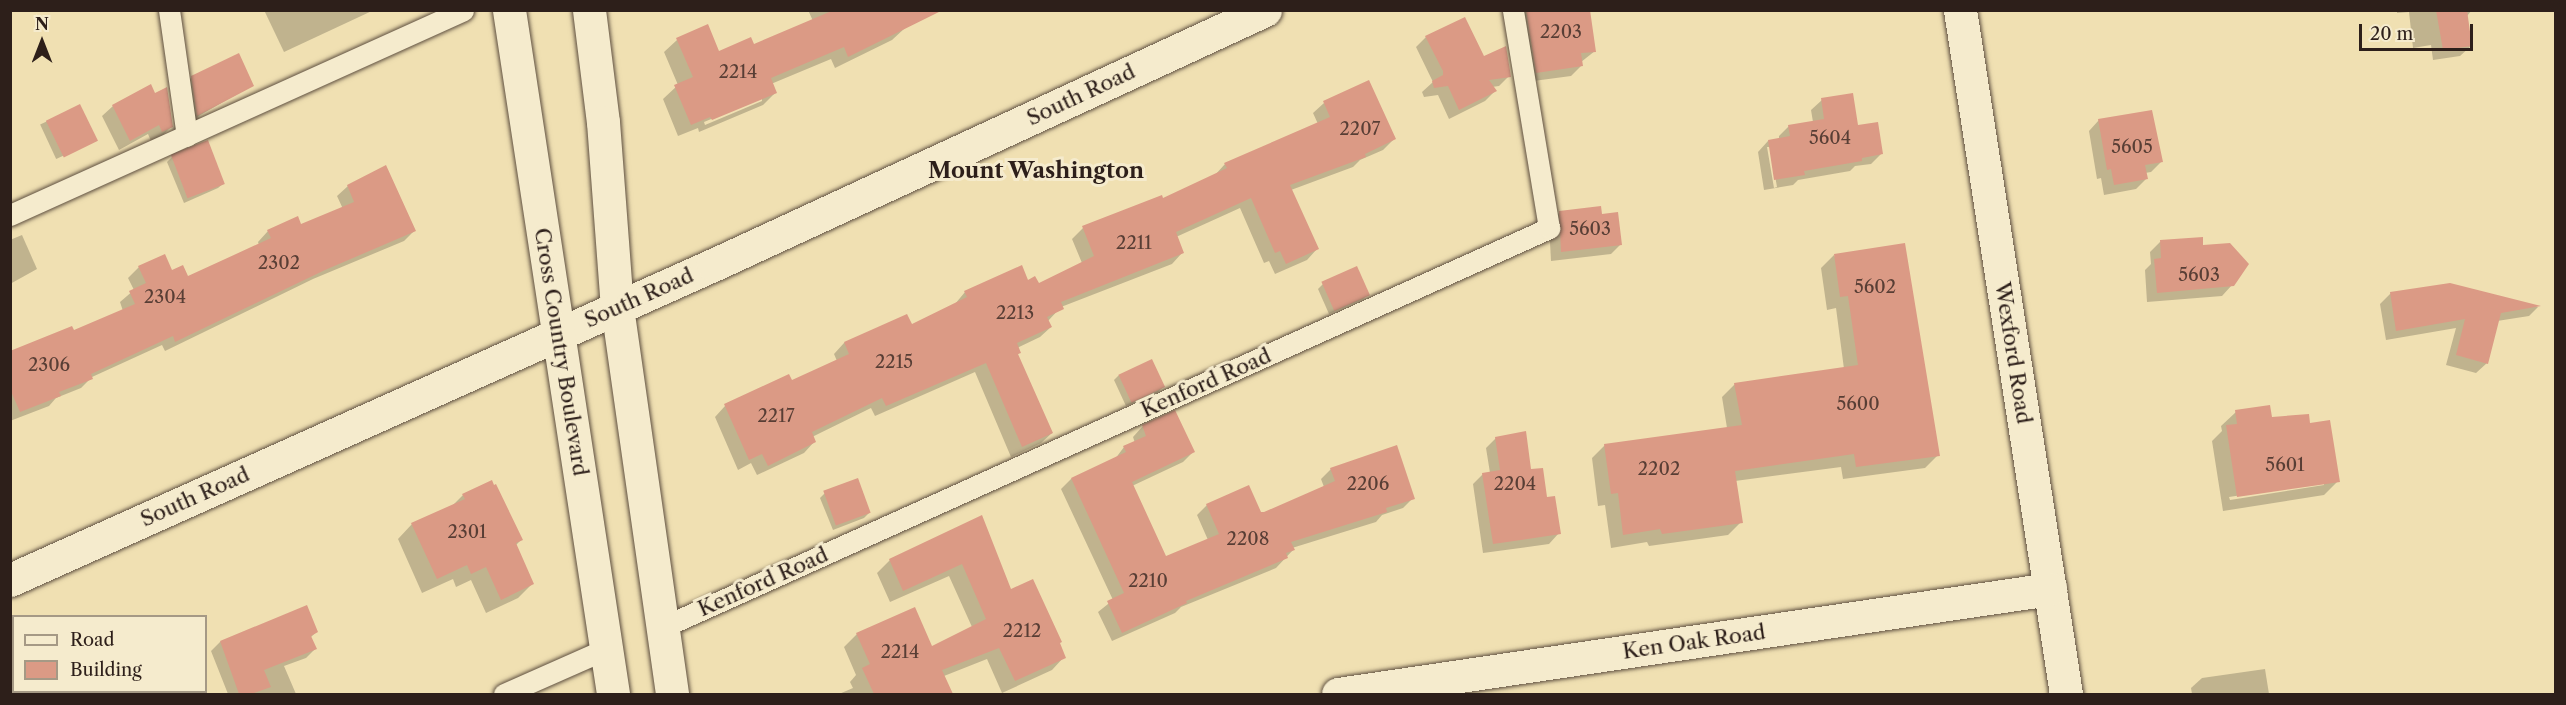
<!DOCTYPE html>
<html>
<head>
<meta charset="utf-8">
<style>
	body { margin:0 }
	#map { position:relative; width:2566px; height:705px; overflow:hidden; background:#f0e0b2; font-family:"Libre Caslon Text",serif }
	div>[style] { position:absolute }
	.shadow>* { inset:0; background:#0003; transform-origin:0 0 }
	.building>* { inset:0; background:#db9a85; transform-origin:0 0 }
	.roads { filter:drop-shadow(0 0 2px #5e4f40) drop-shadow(0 0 2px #5e4f40) }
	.service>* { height:21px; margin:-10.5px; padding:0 10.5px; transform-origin:10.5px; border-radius:10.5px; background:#f5ebcd }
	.minor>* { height:33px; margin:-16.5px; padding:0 16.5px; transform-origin:16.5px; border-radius:16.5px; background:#f5ebcd }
	.tertiary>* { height:33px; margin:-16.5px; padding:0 16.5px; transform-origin:16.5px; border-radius:16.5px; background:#f5ebcd }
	span { translate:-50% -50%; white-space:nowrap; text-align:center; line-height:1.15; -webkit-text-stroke:6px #f5ebcd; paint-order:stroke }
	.number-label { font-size:18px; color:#583e35 }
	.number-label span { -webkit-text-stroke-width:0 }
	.street-label { font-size:21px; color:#2d1f1a }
	.neighbourhood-label { font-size:22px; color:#2d1f1a; font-weight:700 }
	.frame { position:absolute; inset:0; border:12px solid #2d1f1a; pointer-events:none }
	.legend { position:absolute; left:12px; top:615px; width:195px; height:78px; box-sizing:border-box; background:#f5ebcd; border:2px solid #a59985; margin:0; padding:8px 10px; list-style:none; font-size:18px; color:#2d1f1a }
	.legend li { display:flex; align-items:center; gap:12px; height:30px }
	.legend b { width:30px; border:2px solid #a59985 }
	.north { position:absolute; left:12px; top:12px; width:60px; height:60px; -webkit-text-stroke:4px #f5ebcd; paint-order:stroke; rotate:0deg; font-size:16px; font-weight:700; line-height:24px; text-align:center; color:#2d1f1a }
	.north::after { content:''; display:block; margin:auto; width:21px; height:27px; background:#2d1f1a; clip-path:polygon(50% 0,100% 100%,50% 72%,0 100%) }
	.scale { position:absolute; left:2359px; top:24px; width:114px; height:27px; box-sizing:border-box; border:3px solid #2d1f1a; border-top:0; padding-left:8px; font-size:18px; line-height:21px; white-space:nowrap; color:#2d1f1a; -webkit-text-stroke:4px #f5ebcd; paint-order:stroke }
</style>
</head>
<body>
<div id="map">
	<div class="shadow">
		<i style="clip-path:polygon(264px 10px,374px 10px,284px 52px)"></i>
		<i style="clip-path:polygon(evenodd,808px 10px,905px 10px,905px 28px,892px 40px,835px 68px,831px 59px,771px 84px,775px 93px,763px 105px,699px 132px,698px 128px,678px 136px,663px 99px,678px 85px,664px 52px,677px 40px,718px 53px,754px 46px,813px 21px,808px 10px,762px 98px,762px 101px,705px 125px,704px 122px,762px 98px)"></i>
		<i style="clip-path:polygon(1515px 10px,1579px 10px,1595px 51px,1581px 62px,1581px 66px,1571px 76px,1526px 82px)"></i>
		<i style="clip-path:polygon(2397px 10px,2472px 10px,2467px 16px,2471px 46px,2460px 56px,2433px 60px,2431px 45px,2413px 48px,2409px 12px,2397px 13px)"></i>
		<i style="clip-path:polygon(1426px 37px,1484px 58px,1509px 76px,1499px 86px,1492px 87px,1495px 91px,1485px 101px,1449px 119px,1438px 95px,1424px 97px,1422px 92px,1433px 82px,1416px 47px)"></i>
		<i style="clip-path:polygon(192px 77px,252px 85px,192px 120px,187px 82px)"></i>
		<i style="clip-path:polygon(evenodd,1822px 100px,1857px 126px,1882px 153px,1871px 164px,1855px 166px,1850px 171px,1798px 180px,1793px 185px,1764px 190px,1758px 152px,1768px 141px,1779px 139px,1779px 136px,1789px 126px,1813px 122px,1811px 110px,1822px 100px,1767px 147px,1770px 147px,1777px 187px,1774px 188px,1767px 147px)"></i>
		<i style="clip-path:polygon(1324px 103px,1394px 139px,1383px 150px,1360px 160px,1353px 167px,1291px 190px,1317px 249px,1307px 260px,1275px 274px,1269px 261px,1264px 263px,1240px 208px,1176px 237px,1182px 253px,1172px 264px,1061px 307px,1048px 321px,1051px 327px,1040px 337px,1017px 348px,1019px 353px,1017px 355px,1052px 433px,1041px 443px,1011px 457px,975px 372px,875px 416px,871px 408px,812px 437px,814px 442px,804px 453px,757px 475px,751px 463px,738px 470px,715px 417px,725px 406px,791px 382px,837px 361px,834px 354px,844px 343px,906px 316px,911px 326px,955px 304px,965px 292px,1027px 282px,1038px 285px,1082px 263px,1072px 239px,1083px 228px,1162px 200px,1215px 175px,1225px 164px,1318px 124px,1313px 113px)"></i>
		<i style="left:80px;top:106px;width:38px;height:44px;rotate:65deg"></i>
		<i style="clip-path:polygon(113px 106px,171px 127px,161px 137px,151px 141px,148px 134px,119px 150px,102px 116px)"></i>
		<i style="clip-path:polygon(2099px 120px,2161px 162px,2151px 172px,2145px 173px,2146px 179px,2136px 189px,2104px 195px,2101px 178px,2097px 179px,2089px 131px)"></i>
		<i style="clip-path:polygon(172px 157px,224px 183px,218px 188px,184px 203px,167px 162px)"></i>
		<i style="clip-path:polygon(348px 186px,414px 231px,404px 241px,313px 279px,165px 351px,162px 345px,92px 377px,81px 388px,56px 398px,49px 406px,10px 421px,10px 352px,73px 332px,123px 311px,120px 302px,134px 290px,128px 278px,139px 267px,164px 256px,171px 272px,187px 278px,259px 245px,258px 242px,268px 231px,300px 226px,343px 209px,337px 196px)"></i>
		<i style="clip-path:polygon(1560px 212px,1601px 215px,1621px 244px,1611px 254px,1551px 261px,1549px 223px)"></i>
		<i style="clip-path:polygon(22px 235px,37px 269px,10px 284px,10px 240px)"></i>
		<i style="clip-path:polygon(2160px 242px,2202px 247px,2232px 285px,2222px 296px,2147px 302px,2145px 270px,2151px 264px,2150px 252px)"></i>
		<i style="clip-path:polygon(1834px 255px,1938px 455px,1925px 468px,1843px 479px,1841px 467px,1735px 481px,1741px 522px,1728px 535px,1649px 546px,1647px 542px,1611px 548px,1605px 505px,1598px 506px,1592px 458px,1605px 445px,1727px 428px,1722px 397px,1735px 384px,1844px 369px,1836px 308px,1827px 310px,1821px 268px)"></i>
		<i style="clip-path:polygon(1323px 284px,1368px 294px,1363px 299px,1329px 314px,1318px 289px)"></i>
		<i style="clip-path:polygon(2450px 284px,2538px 307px,2529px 316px,2497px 321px,2487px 363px,2476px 373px,2446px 365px,2456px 328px,2386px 340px,2380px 304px,2391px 293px)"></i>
		<i style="clip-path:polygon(1119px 375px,1163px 387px,1158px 392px,1126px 406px,1114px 380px)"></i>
		<i style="clip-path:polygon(1174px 412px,1193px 452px,1183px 462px,1132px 486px,1165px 558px,1208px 540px,1197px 515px,1207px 505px,1264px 513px,1324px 487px,1321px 479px,1331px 469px,1413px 498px,1403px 508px,1382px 515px,1376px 522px,1292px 548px,1293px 550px,1276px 568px,1181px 607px,1175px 613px,1112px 641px,1098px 612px,1113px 600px,1061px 489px,1071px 479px,1115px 459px,1124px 447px,1135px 443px,1133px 437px,1142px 427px)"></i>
		<i style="clip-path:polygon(evenodd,2236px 412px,2308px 424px,2338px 481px,2324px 495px,2223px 511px,2212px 441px,2222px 431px,2221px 426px,2236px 412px,2324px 482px,2324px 485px,2230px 500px,2229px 497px,2324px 482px)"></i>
		<i style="clip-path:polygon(1496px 438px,1530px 471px,1546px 498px,1559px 533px,1549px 544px,1483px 553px,1473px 484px,1483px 474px,1490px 473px,1486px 448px)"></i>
		<i style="clip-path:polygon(825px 493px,869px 513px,864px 518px,833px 530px,820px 498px)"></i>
		<i style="clip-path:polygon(463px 495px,521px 540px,515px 546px,532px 584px,518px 598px,486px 613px,471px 580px,456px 587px,453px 579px,422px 593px,398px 539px,412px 524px,452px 506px)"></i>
		<i style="clip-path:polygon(981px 517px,1010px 591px,1058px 644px,1064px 657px,1052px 670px,1002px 693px,987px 659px,944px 676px,952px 694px,839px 694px,853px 688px,850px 682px,856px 675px,844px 647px,857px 634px,931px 648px,972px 627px,949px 576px,890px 602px,877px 573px,890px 560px)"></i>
		<i style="clip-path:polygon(316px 632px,310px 638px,315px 649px,306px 658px,284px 666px,296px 694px,228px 694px,211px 651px,220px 642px)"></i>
		<i style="clip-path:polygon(2265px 669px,2269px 694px,2192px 694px,2191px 688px,2202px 678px)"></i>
	</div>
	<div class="building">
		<i style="clip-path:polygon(834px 10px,943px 10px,848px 57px,844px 47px,771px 78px,777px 93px,712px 120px,710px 117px,691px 125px,674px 85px,693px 77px,676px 38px,708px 24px,719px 51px,751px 37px,754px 44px)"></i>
		<i style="clip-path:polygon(1526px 10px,1590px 10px,1596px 52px,1581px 53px,1583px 66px,1536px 73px)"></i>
		<i style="clip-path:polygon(2436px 10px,2467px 10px,2472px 46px,2443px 50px)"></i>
		<i style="clip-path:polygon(1465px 17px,1484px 56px,1506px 46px,1511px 77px,1489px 80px,1497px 91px,1459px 110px,1448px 86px,1434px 88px,1432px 81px,1443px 75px,1443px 71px,1425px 36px)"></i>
		<i style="clip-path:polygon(239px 53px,254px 86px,197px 116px,191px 76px)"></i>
		<i style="clip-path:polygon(1369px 80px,1396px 139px,1365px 154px,1366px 157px,1290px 185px,1319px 249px,1286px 264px,1280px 251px,1275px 253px,1251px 198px,1176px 232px,1184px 253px,1061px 302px,1064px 309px,1047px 317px,1052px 327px,1017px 343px,1021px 353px,1018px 354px,1053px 433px,1022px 447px,986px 363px,886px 406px,882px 398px,812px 432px,816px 442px,768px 466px,762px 454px,749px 460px,724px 404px,789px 374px,792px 380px,849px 354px,844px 342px,907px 314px,912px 324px,967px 297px,964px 291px,1022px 265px,1028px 280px,1035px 276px,1039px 283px,1094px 256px,1082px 226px,1162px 195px,1163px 198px,1227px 168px,1224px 163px,1330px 117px,1323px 101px)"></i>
		<i style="clip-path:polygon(151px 84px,155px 93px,167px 87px,173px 127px,162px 132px,159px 125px,130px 141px,112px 105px)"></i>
		<i style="clip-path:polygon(1853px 93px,1858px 125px,1878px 122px,1883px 154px,1862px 158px,1862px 161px,1804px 171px,1805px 175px,1774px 180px,1768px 140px,1790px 136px,1788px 125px,1824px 119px,1821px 98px)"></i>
		<i style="left:80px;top:104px;width:41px;height:38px;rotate:64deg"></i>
		<i style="clip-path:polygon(2152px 110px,2163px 162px,2145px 165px,2148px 179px,2114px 185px,2111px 169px,2107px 170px,2098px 119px)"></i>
		<i style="left:208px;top:140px;width:47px;height:40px;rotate:69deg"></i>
		<i style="clip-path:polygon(386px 165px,416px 231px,325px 270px,175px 342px,173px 336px,91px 374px,93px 379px,59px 392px,61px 396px,20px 412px,10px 389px,10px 351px,72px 326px,74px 330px,135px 304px,129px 291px,146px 283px,138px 266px,165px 254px,172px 270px,183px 265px,188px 276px,271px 238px,267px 230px,298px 216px,301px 224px,354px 202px,347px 185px)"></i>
		<i style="clip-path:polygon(1601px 206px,1602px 214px,1618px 212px,1622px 245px,1561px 252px,1559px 211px)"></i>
		<i style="clip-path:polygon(2203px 237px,2203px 245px,2230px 243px,2249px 264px,2234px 286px,2157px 293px,2154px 259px,2161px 258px,2160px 240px)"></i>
		<i style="clip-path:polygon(1905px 243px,1940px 456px,1856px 467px,1854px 454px,1735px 471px,1743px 523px,1662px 534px,1660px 529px,1623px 535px,1618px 493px,1611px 494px,1604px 444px,1742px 425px,1734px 383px,1858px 365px,1848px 296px,1840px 297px,1834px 254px)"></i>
		<i style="left:1357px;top:266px;width:32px;height:39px;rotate:66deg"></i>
		<i style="clip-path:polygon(2450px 283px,2541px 306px,2501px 313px,2488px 364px,2456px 355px,2465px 319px,2396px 331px,2390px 292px)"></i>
		<i style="left:1152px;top:359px;width:31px;height:37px;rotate:65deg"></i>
		<i style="clip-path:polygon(2270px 405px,2272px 417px,2309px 414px,2310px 423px,2330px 420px,2340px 482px,2237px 497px,2226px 425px,2237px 424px,2235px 410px)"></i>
		<i style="clip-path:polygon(1175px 410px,1195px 452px,1132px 482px,1166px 556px,1219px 534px,1206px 504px,1249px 485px,1261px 512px,1264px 512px,1335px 481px,1330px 468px,1397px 445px,1415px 499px,1386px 508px,1387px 512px,1291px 542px,1295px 550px,1286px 553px,1288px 558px,1186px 601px,1187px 603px,1122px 633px,1107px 601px,1124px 593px,1071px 478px,1126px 452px,1123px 446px,1146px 436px,1142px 425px)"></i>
		<i style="clip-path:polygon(1526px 431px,1531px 469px,1543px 468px,1547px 497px,1555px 496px,1561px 534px,1493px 544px,1482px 473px,1500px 470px,1495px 437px)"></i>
		<i style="left:858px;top:478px;width:37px;height:37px;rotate:70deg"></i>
		<i style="clip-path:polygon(492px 480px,494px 485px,496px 484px,523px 540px,516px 543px,534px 584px,501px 600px,486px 567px,471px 574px,467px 565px,437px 579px,411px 523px,465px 499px,462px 494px)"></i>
		<i style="clip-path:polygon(982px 515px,1011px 589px,1033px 579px,1062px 642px,1060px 643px,1066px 658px,1015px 681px,999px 648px,942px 670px,953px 694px,874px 694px,862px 668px,870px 664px,856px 633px,915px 607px,932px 646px,986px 619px,962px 564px,903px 591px,889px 559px)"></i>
		<i style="clip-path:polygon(307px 605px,318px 632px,311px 636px,317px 649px,264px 670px,271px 687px,251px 694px,239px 694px,220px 641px)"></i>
	</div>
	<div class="roads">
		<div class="service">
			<i style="left:169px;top:10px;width:127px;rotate:81.9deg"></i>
			<i style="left:10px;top:215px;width:497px;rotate:-24.3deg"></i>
			<i style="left:663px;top:627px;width:972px;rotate:-24.24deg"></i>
			<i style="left:1549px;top:228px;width:221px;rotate:-99.4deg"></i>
			<i style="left:504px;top:694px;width:111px;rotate:-23.8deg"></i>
		</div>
		<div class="minor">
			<i style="left:1960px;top:10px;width:692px;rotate:81.19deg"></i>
			<i style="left:10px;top:580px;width:770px;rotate:-24.14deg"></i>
			<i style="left:713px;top:265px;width:608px;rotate:-24.79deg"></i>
			<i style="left:1338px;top:694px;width:720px;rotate:-8.39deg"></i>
		</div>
		<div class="tertiary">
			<i style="left:509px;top:10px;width:692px;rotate:81.35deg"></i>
			<i style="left:589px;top:10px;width:113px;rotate:82.9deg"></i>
			<i style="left:603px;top:122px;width:186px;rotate:85.7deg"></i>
			<i style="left:617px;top:307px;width:391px;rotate:81.9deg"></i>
		</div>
	</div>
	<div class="number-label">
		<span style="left:1561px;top:32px">2203</span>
		<span style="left:738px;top:72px">2214</span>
		<span style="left:1360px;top:129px">2207</span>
		<span style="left:1830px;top:138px">5604</span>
		<span style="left:2132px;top:147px">5605</span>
		<span style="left:1590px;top:229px">5603</span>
		<span style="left:1134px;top:243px">2211</span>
		<span style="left:279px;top:263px">2302</span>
		<span style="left:2199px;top:275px">5603</span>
		<span style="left:1875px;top:287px">5602</span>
		<span style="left:165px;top:297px">2304</span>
		<span style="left:1015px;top:313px">2213</span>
		<span style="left:894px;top:362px">2215</span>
		<span style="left:49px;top:365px">2306</span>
		<span style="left:1858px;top:404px">5600</span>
		<span style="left:776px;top:416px">2217</span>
		<span style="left:2285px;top:465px">5601</span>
		<span style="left:1659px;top:469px">2202</span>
		<span style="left:1368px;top:484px">2206</span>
		<span style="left:1515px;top:484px">2204</span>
		<span style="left:467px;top:532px">2301</span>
		<span style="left:1248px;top:539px">2208</span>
		<span style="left:1148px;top:581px">2210</span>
		<span style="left:1022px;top:631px">2212</span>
		<span style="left:900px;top:652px">2214</span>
	</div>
	<div class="street-label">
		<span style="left:1081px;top:95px;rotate:-25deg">South Road</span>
		<span style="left:639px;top:298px;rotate:-24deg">South Road</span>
		<span style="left:561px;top:352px;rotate:81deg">Cross Country Boulevard</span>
		<span style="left:2013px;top:353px;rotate:81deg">Wexford Road</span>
		<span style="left:1206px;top:383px;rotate:-24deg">Kenford Road</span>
		<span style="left:195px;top:497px;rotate:-24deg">South Road</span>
		<span style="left:763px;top:582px;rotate:-24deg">Kenford Road</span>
		<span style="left:1694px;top:642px;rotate:-8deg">Ken Oak Road</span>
	</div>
	<div class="neighbourhood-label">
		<span style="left:1036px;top:171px">Mount Washington</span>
	</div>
	<div class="frame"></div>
	<ul class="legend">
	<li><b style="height:8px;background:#f5ebcd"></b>Road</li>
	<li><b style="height:16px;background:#db9a85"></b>Building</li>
	</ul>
	<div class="north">N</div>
	<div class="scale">20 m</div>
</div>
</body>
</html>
